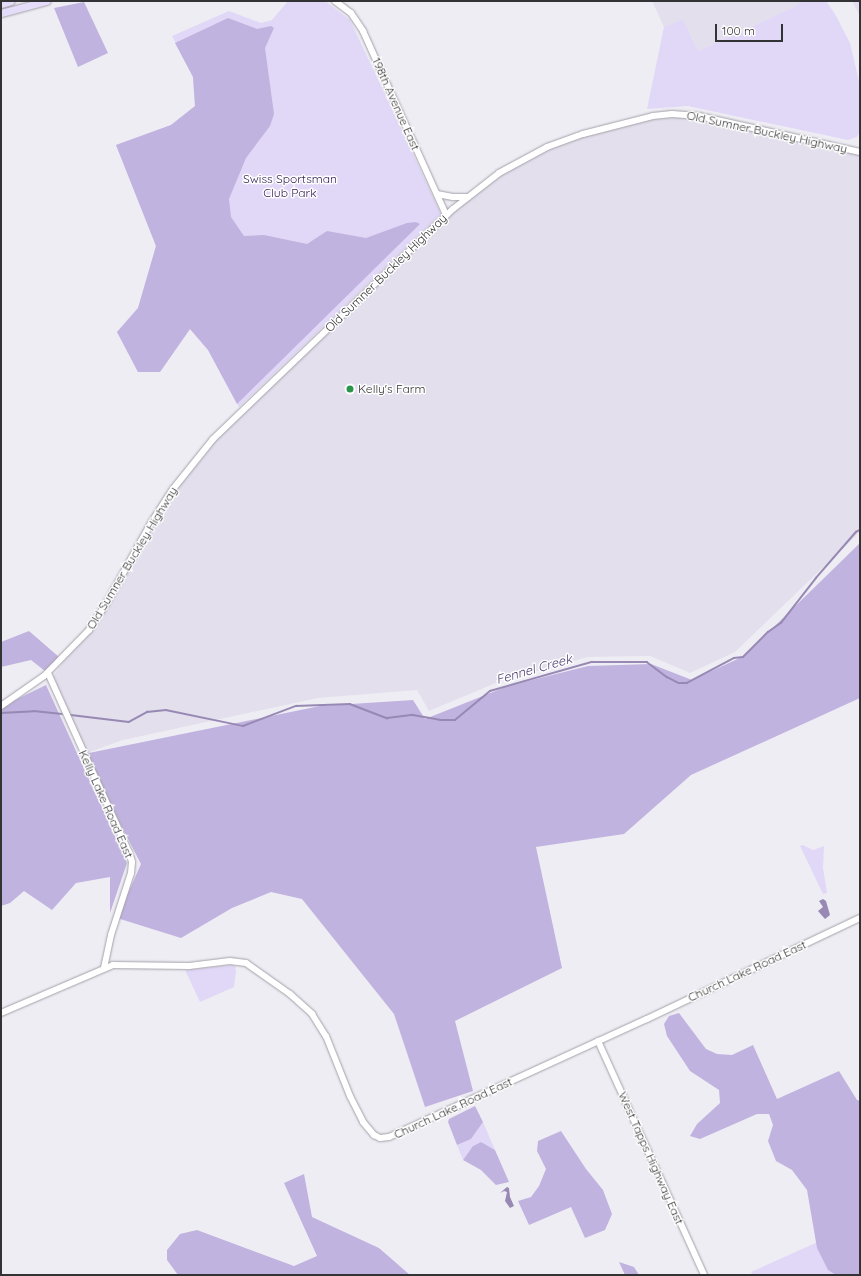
<!DOCTYPE html>
<html>
<head>
<meta charset="utf-8">
<style>
	body { margin:0 }
	#map { position:relative; width:861px; height:1276px; overflow:hidden; background:#efedf4; font-family:Quicksand,sans-serif }
	div>[style] { position:absolute }
	.built>* { inset:0; background:#e3dfed }
	.green>* { inset:0; background:#e1d7f6 }
	.forest>* { inset:0; background:#c1b3df }
	.water>* { inset:0; background:#9789b3 }
	.stream>* { height:1.5px; margin:-0.75px; padding:0 0.75px; transform-origin:0.75px; border-radius:0.75px; background:#9789b3 }
	.roads { filter:drop-shadow(0 0 1px #a3a1a8) drop-shadow(0 0 1px #a3a1a8) }
	.tertiary>* { height:6px; margin:-3px; padding:0 3px; transform-origin:3px; border-radius:3px; background:#fff }
	.primary>* { height:7px; margin:-3.5px; padding:0 3.5px; transform-origin:3.5px; border-radius:3.5px; background:#e5dcfa }
	.dots>* { width:11px; height:11px; translate:-50% -50%; box-sizing:border-box; border:2px solid #fff; border-radius:50% }
	span { translate:-50% -50%; white-space:nowrap; text-align:center; line-height:1.15; -webkit-text-stroke:3px #fff; paint-order:stroke }
	.street-label { font-size:12px; color:#333335 }
	.park-label { font-size:12px; color:#362055 }
	.poi-label { font-size:12px; color:#333335 }
	.left { translate:0 -50%; text-align:left }
	.water-label { font-size:13px; color:#4f3b72; font-style:italic }
	.frame { position:absolute; inset:0; border:2px solid #333335; pointer-events:none }
	.scale { position:absolute; left:715px; top:24px; width:68px; height:18px; box-sizing:border-box; border:2px solid #333335; border-top:0; padding-left:5px; font-size:12px; line-height:14px; white-space:nowrap; color:#333335; -webkit-text-stroke:3px #fff; paint-order:stroke }
</style>
</head>
<body>
<div id="map">
	<div class="built">
		<i style="clip-path:polygon(652px 1px,802px 1px,794px 7px,698px 51px,683px 19px,664px 27px)"></i>
		<i style="clip-path:polygon(852px 1px,860px 1px,860px 16px)"></i>
		<i style="clip-path:polygon(672px 114px,693px 115px,860px 152px,860px 532px,735px 652px,690px 673px,650px 656px,588px 657px,503px 680px,429px 711px,417px 690px,318px 698px,123px 740px,84px 754px,51px 679px,103px 608px,156px 515px,222px 430px,446px 215px,512px 166px,583px 134px)"></i>
	</div>
	<div class="green">
		<i style="clip-path:polygon(288px 1px,325px 1px,350px 20px,441px 214px,239px 407px,208px 350px,190px 329px,160px 372px,138px 372px,117px 332px,138px 308px,156px 246px,116px 145px,171px 125px,195px 106px,193px 77px,172px 36px,229px 11px,261px 23px,272px 20px)"></i>
		<i style="clip-path:polygon(802px 1px,826px 1px,835px 14px,850px 43px,860px 86px,860px 132px,857px 137px,848px 140px,688px 106px,647px 109px,664px 27px,683px 19px,698px 51px,794px 7px)"></i>
		<i style="clip-path:polygon(803px 845px,813px 850px,824px 846px,823px 868px,827px 893px,823px 894px,800px 846px)"></i>
		<i style="clip-path:polygon(232px 965px,235px 966px,236px 971px,234px 987px,200px 1002px,185px 970px)"></i>
		<i style="clip-path:polygon(483px 1122px,495px 1150px,481px 1142px,473px 1146px,463px 1160px,457px 1145px,471px 1139px)"></i>
		<i style="clip-path:polygon(860px 1223px,860px 1275px,753px 1275px,751px 1272px)"></i>
	</div>
	<div class="forest">
		<i style="clip-path:polygon(84px 2px,108px 53px,78px 67px,54px 8px)"></i>
		<i style="clip-path:polygon(228px 18px,257px 29px,271px 26px,274px 28px,265px 48px,274px 114px,270px 126px,246px 158px,229px 199px,231px 217px,244px 236px,264px 235px,307px 244px,327px 231px,366px 238px,407px 223px,416px 222px,420px 224px,237px 404px,208px 350px,190px 329px,160px 372px,138px 372px,117px 332px,138px 308px,156px 246px,116px 145px,171px 125px,195px 106px,193px 77px,175px 43px)"></i>
		<i style="clip-path:polygon(860px 543px,860px 698px,691px 775px,624px 834px,536px 847px,562px 968px,455px 1021px,473px 1091px,425px 1107px,394px 1014px,302px 899px,271px 892px,232px 908px,181px 938px,117px 918px,141px 864px,84px 754px,320px 706px,413px 700px,425px 719px,508px 686px,588px 666px,651px 664px,692px 680px,744px 656px)"></i>
		<i style="clip-path:polygon(29px 631px,59px 657px,45px 671px,31px 660px,1px 667px,1px 642px)"></i>
		<i style="clip-path:polygon(46px 685px,127px 863px,110px 913px,110px 877px,76px 883px,52px 910px,24px 891px,10px 903px,1px 906px,1px 707px)"></i>
		<i style="clip-path:polygon(679px 1013px,706px 1049px,717px 1054px,732px 1055px,753px 1045px,777px 1099px,839px 1071px,857px 1100px,860px 1101px,860px 1275px,836px 1275px,828px 1270px,817px 1248px,807px 1190px,792px 1170px,776px 1161px,768px 1141px,773px 1125px,769px 1114px,757px 1114px,700px 1139px,690px 1136px,697px 1124px,720px 1103px,719px 1090px,690px 1071px,667px 1036px,664px 1024px,669px 1016px)"></i>
		<i style="clip-path:polygon(475px 1106px,483px 1122px,471px 1139px,457px 1145px,448px 1122px,449px 1119px)"></i>
		<i style="clip-path:polygon(561px 1131px,586px 1169px,603px 1190px,612px 1214px,605px 1230px,585px 1238px,571px 1207px,529px 1225px,518px 1201px,531px 1197px,539px 1186px,546px 1169px,537px 1151px,538px 1141px)"></i>
		<i style="clip-path:polygon(481px 1142px,495px 1150px,509px 1182px,496px 1185px,481px 1170px,463px 1160px,473px 1146px)"></i>
		<i style="clip-path:polygon(304px 1174px,312px 1217px,379px 1248px,410px 1275px,178px 1275px,167px 1260px,167px 1250px,180px 1234px,197px 1230px,294px 1266px,317px 1256px,284px 1183px)"></i>
		<i style="clip-path:polygon(619px 1262px,634px 1267px,639px 1275px,625px 1275px)"></i>
	</div>
	<div class="water">
		<i style="clip-path:polygon(823px 899px,826px 901px,830px 915px,825px 919px,818px 911px,823px 907px,819px 901px)"></i>
		<i style="clip-path:polygon(507px 1187px,509px 1188px,510px 1197px,514px 1206px,510px 1208px,505px 1201px,507px 1192px,504px 1191px,500px 1193px)"></i>
	</div>
	<div class="stream">
		<i style="left:1px;top:713px;width:33px;rotate:-3deg"></i>
		<i style="left:34px;top:711px;width:28px;rotate:6deg"></i>
		<i style="left:71px;top:715px;width:58px;rotate:6.9deg"></i>
		<i style="left:129px;top:722px;width:21px;rotate:-29deg"></i>
		<i style="left:147px;top:712px;width:19px;rotate:-6deg"></i>
		<i style="left:166px;top:710px;width:79px;rotate:11.7deg"></i>
		<i style="left:243px;top:726px;width:57px;rotate:-20.7deg"></i>
		<i style="left:296px;top:706px;width:54px;rotate:-2.1deg"></i>
		<i style="left:350px;top:704px;width:40px;rotate:21deg"></i>
		<i style="left:387px;top:718px;width:26px;rotate:-7deg"></i>
		<i style="left:413px;top:715px;width:27px;rotate:10deg"></i>
		<i style="left:440px;top:720px;width:15px"></i>
		<i style="left:455px;top:720px;width:45px;rotate:-39.6deg"></i>
		<i style="left:490px;top:691px;width:106px;rotate:-15.9deg"></i>
		<i style="left:592px;top:662px;width:55px"></i>
		<i style="left:647px;top:662px;width:25px;rotate:37deg"></i>
		<i style="left:667px;top:677px;width:13px;rotate:27deg"></i>
		<i style="left:679px;top:683px;width:8px"></i>
		<i style="left:687px;top:683px;width:53px;rotate:-28deg"></i>
		<i style="left:734px;top:658px;width:9px;rotate:-6deg"></i>
		<i style="left:743px;top:657px;width:35px;rotate:-45deg"></i>
		<i style="left:768px;top:632px;width:16px;rotate:-35deg"></i>
		<i style="left:781px;top:623px;width:57px;rotate:-52.1deg"></i>
		<i style="left:816px;top:578px;width:61px;rotate:-49deg"></i>
		<i style="left:856px;top:532px;width:4px;rotate:-27deg"></i>
	</div>
	<div class="roads">
		<div class="tertiary">
			<i style="left:335px;top:1px;width:20px;rotate:37deg"></i>
			<i style="left:351px;top:13px;width:22px;rotate:56deg"></i>
			<i style="left:363px;top:31px;width:202px;rotate:65.7deg"></i>
			<i style="left:437px;top:194px;width:16px;rotate:11deg"></i>
			<i style="left:453px;top:197px;width:15px"></i>
			<i style="left:48px;top:673px;width:196px;rotate:65.7deg"></i>
			<i style="left:129px;top:852px;width:10px;rotate:73deg"></i>
			<i style="left:132px;top:862px;width:11px;rotate:95deg"></i>
			<i style="left:131px;top:873px;width:65px;rotate:107.9deg"></i>
			<i style="left:111px;top:935px;width:34px;rotate:102deg"></i>
			<i style="left:1px;top:706px;width:52px;rotate:-34.9deg"></i>
			<i style="left:44px;top:676px;width:64px;rotate:-45.6deg"></i>
			<i style="left:89px;top:630px;width:33px;rotate:-57deg"></i>
			<i style="left:107px;top:602px;width:90px;rotate:-60.9deg"></i>
			<i style="left:151px;top:523px;width:40px;rotate:-57.1deg"></i>
			<i style="left:173px;top:489px;width:64px;rotate:-51.3deg"></i>
			<i style="left:213px;top:439px;width:332px;rotate:-43.8deg"></i>
			<i style="left:453px;top:209px;width:58px;rotate:-38deg"></i>
			<i style="left:499px;top:173px;width:55px;rotate:-28.4deg"></i>
			<i style="left:547px;top:147px;width:38px;rotate:-20deg"></i>
			<i style="left:583px;top:134px;width:72px;rotate:-14.4deg"></i>
			<i style="left:653px;top:116px;width:19px;rotate:-6deg"></i>
			<i style="left:672px;top:114px;width:27px;rotate:4deg"></i>
			<i style="left:699px;top:116px;width:165px;rotate:12.6deg"></i>
			<i style="left:1px;top:1013px;width:122px;rotate:-23.2deg"></i>
			<i style="left:113px;top:965px;width:76px;rotate:0.8deg"></i>
			<i style="left:189px;top:966px;width:41px;rotate:-7deg"></i>
			<i style="left:230px;top:961px;width:16px;rotate:7deg"></i>
			<i style="left:246px;top:963px;width:54px;rotate:35.2deg"></i>
			<i style="left:290px;top:994px;width:30px;rotate:42deg"></i>
			<i style="left:312px;top:1014px;width:26px;rotate:58deg"></i>
			<i style="left:326px;top:1036px;width:65px;rotate:68.2deg"></i>
			<i style="left:350px;top:1096px;width:29px;rotate:63deg"></i>
			<i style="left:363px;top:1122px;width:17px;rotate:50deg"></i>
			<i style="left:374px;top:1135px;width:7px;rotate:27deg"></i>
			<i style="left:380px;top:1138px;width:9px;rotate:-6deg"></i>
			<i style="left:389px;top:1137px;width:284px;rotate:-24.6deg"></i>
			<i style="left:647px;top:1019px;width:236px;rotate:-25.4deg"></i>
			<i style="left:598px;top:1041px;width:257px;rotate:65.6deg"></i>
		</div>
		<div class="primary">
			<i style="left:1px;top:4px;width:10px;rotate:-17deg"></i>
			<i style="left:1px;top:13px;width:47px;rotate:-14.9deg"></i>
		</div>
	</div>
	<div class="dots">
		<i style="left:350px;top:389px;background:#2b944b"></i>
	</div>
	<div class="street-label">
		<span style="left:396px;top:104px;rotate:66deg">198th Avenue East</span>
		<span style="left:767px;top:132px;rotate:12deg">Old Sumner Buckley Highway</span>
		<span style="left:386px;top:273px;rotate:-44deg">Old Sumner Buckley Highway</span>
		<span style="left:132px;top:558px;rotate:-59deg">Old Sumner Buckley Highway</span>
		<span style="left:106px;top:804px;rotate:66deg">Kelly Lake Road East</span>
		<span style="left:747px;top:971px;rotate:-25deg">Church Lake Road East</span>
		<span style="left:453px;top:1108px;rotate:-25deg">Church Lake Road East</span>
		<span style="left:651px;top:1158px;rotate:66deg">West Tapps Highway East</span>
	</div>
	<div class="park-label">
		<span style="left:290px;top:186px">Swiss Sportsman<br>Club Park</span>
	</div>
	<div class="poi-label">
		<span class="left" style="left:358px;top:389px">Kelly's Farm</span>
	</div>
	<div class="water-label">
		<span style="left:534px;top:669px;rotate:-16deg">Fennel Creek</span>
	</div>
	<div class="frame"></div>
	<div class="scale">100 m</div>
</div>
</body>
</html>
